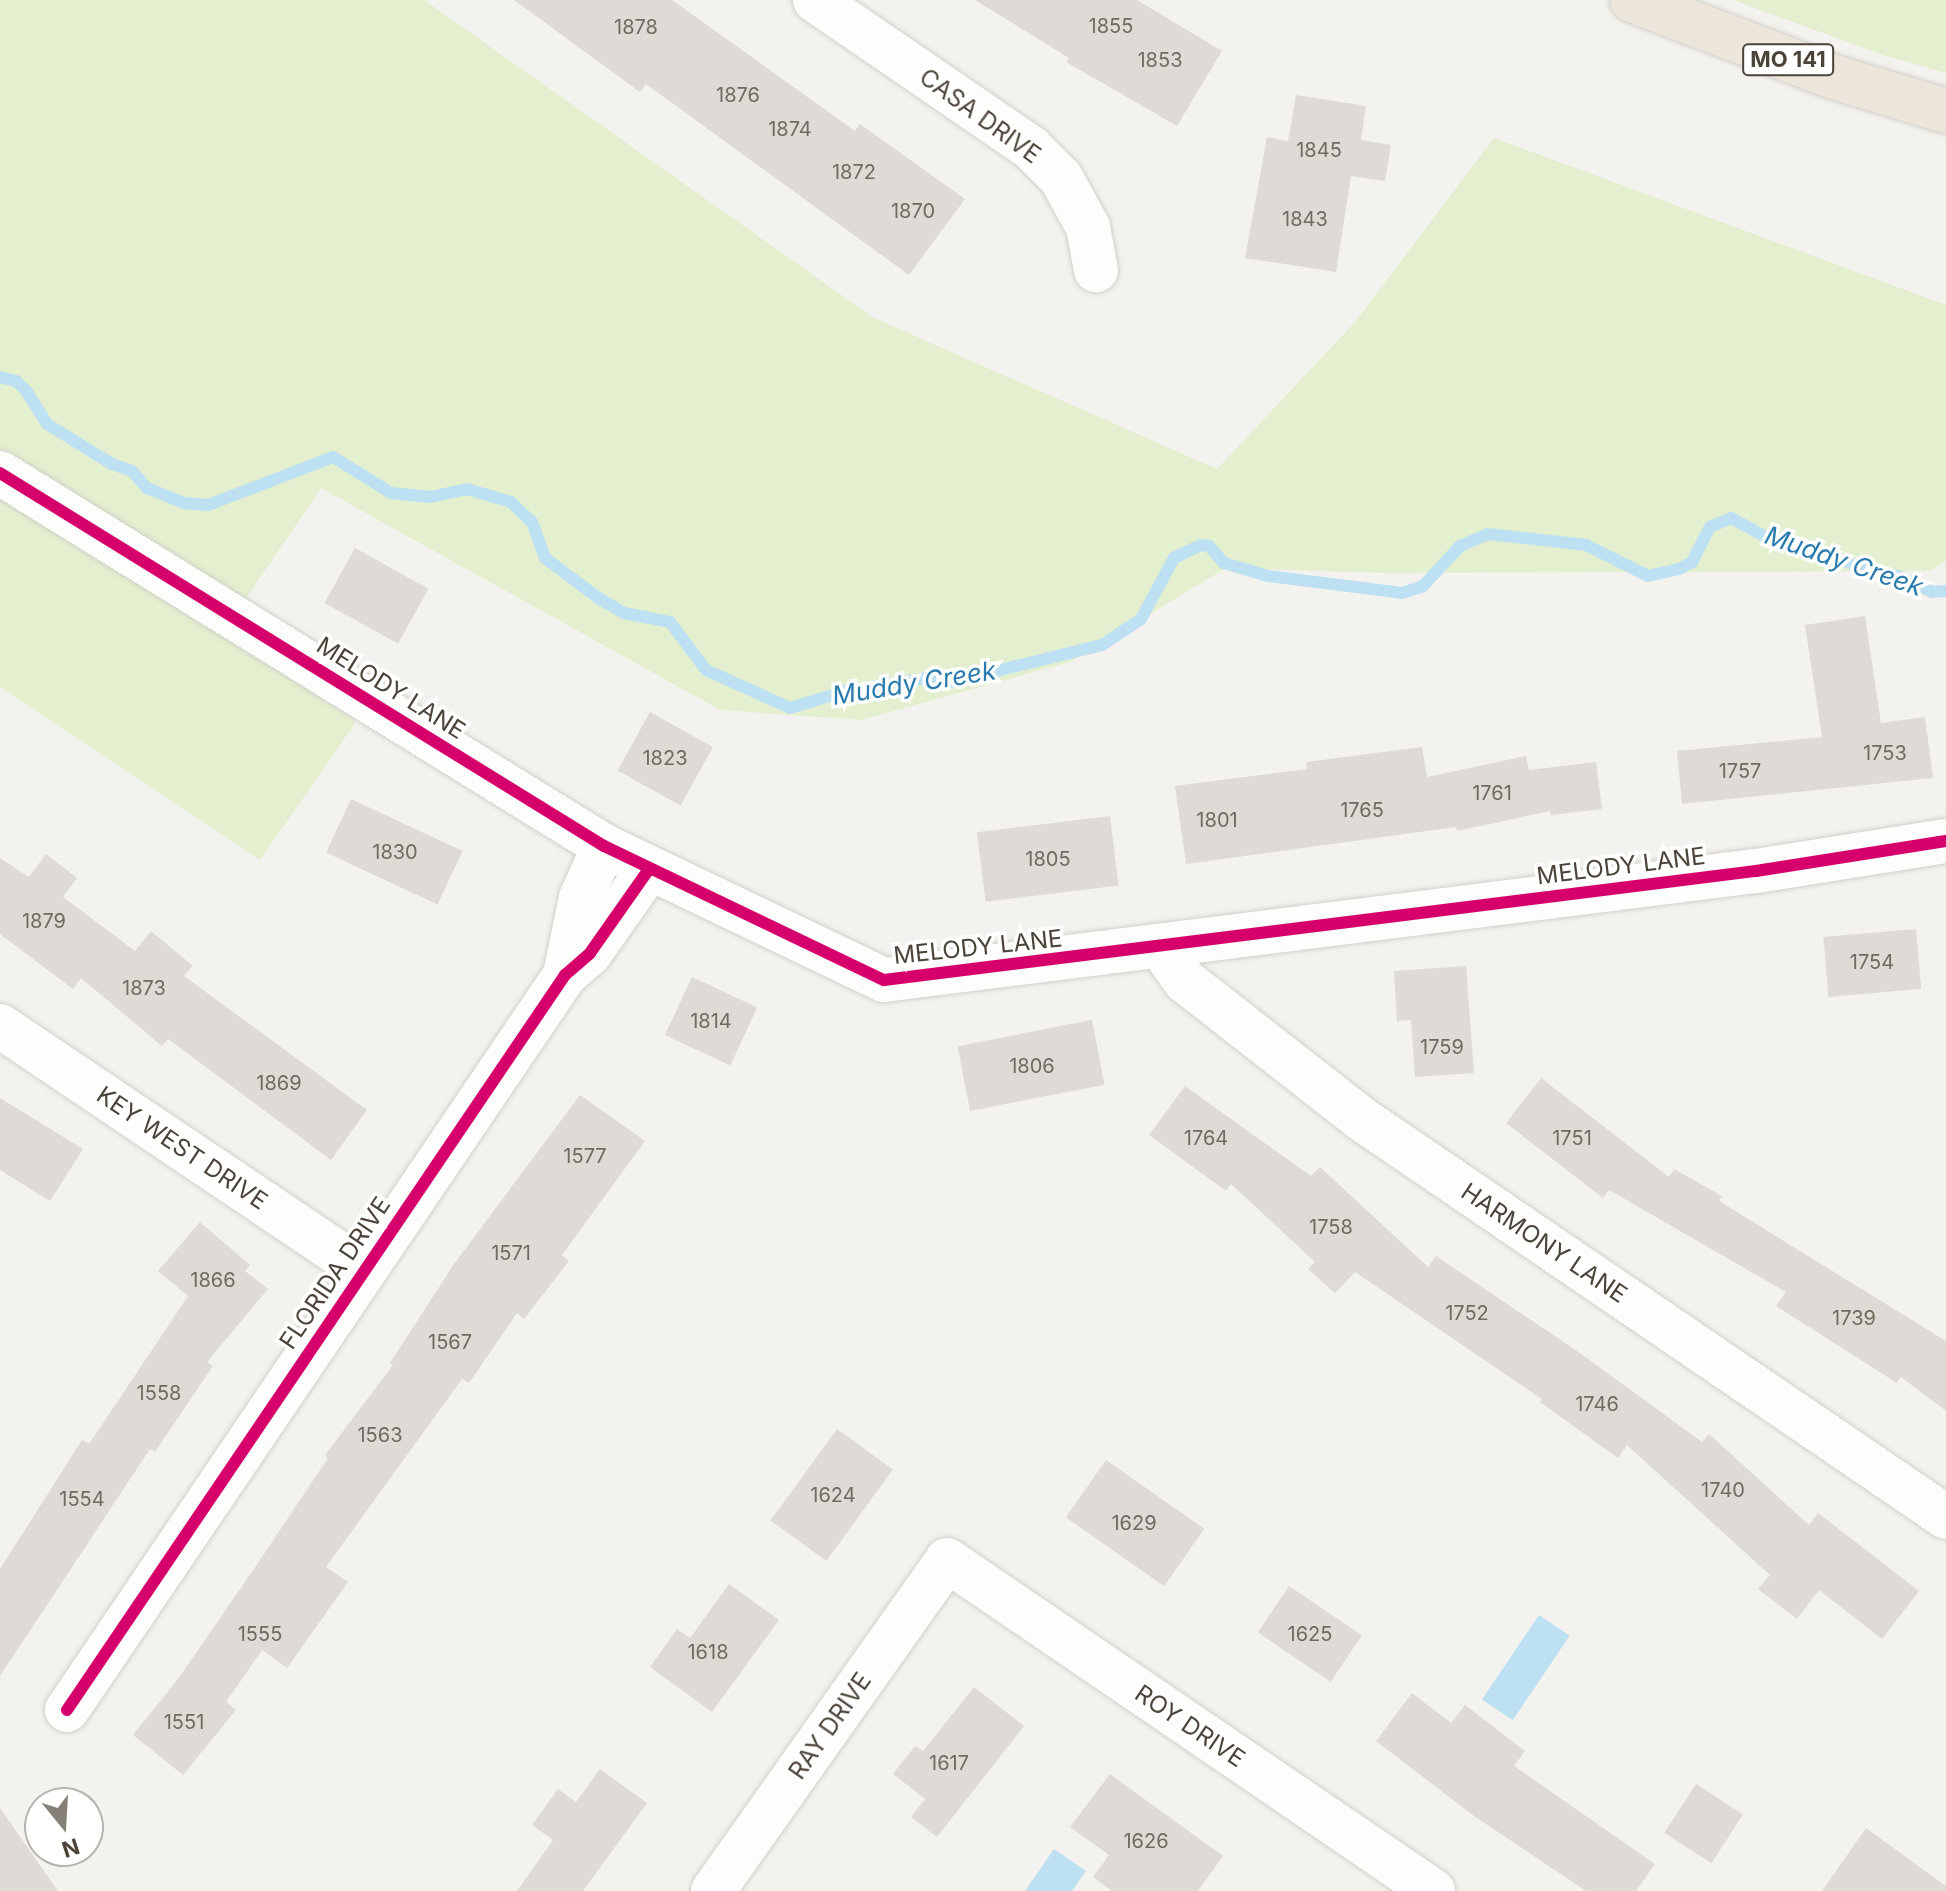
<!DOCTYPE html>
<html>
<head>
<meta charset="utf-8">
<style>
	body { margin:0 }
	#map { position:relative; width:1946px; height:1891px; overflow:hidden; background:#f4f2ee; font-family:Inter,sans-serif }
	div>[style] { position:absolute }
	.green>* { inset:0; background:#e3efce }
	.water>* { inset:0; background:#bde0f3; transform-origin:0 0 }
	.stream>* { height:12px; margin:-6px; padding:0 6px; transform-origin:6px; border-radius:6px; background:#bde0f3 }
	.building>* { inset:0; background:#dedbd6; transform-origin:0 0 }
	.roads { filter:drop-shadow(0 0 2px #d2d0cb) drop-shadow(0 0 2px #d2d0cb) }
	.street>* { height:44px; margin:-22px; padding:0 22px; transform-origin:22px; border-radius:22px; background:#fdfdfc }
	.highway>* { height:44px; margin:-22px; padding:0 22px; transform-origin:22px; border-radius:22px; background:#ede6db }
	.cycleway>* { height:12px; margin:-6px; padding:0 6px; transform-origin:6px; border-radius:6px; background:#d6006c }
	span { translate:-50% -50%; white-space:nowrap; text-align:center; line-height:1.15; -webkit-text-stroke:7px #fff; paint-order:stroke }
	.number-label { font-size:20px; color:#716a60 }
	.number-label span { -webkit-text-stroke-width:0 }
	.shield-label span { padding:2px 6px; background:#fff; border:2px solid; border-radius:6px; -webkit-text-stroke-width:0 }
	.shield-label { font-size:22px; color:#4c4338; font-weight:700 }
	.street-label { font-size:24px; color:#4c4338 }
	.water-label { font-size:26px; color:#287bae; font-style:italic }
	.north { position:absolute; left:24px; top:1787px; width:80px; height:80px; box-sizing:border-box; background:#fff; border:2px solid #b7b4af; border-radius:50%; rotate:162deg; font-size:22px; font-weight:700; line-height:32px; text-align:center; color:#4c4338 }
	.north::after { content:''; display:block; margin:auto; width:28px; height:36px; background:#878078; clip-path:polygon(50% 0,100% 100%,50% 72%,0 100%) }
</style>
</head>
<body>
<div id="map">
	<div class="green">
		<i style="clip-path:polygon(0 0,424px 0,874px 318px,1217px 469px,1355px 322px,1494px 138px,1946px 305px,1946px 561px,1930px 571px,1389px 573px,1226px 568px,1070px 662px,861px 720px,720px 710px,321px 488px,243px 603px,0 449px)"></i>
		<i style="clip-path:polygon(1733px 0,1946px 0,1946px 73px,1883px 55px)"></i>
		<i style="clip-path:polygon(0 487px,356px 722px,260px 860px,0 687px)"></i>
	</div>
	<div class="water">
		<i style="left:1539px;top:1615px;width:37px;height:102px;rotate:34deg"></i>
		<i style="clip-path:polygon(1054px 1849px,1086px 1871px,1072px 1891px,1025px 1891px)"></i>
	</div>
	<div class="stream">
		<i style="left:0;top:377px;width:16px;rotate:14deg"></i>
		<i style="left:16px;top:381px;width:16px;rotate:45deg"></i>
		<i style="left:27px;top:392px;width:38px;rotate:58deg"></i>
		<i style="left:47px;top:424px;width:76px;rotate:31.6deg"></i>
		<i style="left:112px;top:464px;width:21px;rotate:19deg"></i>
		<i style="left:132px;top:471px;width:23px;rotate:49deg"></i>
		<i style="left:147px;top:488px;width:40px;rotate:22deg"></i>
		<i style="left:184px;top:503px;width:24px;rotate:5deg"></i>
		<i style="left:208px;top:505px;width:134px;rotate:-21deg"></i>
		<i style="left:333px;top:457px;width:68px;rotate:31.8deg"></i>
		<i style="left:391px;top:493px;width:39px;rotate:6deg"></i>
		<i style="left:430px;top:497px;width:38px;rotate:-12deg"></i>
		<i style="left:467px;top:489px;width:46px;rotate:16.5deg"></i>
		<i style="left:511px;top:502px;width:29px;rotate:44deg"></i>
		<i style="left:532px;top:522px;width:38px;rotate:70deg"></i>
		<i style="left:545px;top:558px;width:65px;rotate:36.9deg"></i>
		<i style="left:597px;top:597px;width:31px;rotate:31deg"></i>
		<i style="left:624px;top:613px;width:47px;rotate:11.1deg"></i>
		<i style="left:670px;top:622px;width:60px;rotate:53.1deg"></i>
		<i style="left:706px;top:670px;width:92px;rotate:24.3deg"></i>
		<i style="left:790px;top:708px;width:59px;rotate:-16.9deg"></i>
		<i style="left:846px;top:691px;width:80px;rotate:-9.3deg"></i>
		<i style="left:925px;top:678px;width:24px;rotate:12deg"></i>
		<i style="left:948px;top:683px;width:159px;rotate:-13.9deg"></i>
		<i style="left:1102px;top:645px;width:47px;rotate:-33.7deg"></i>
		<i style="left:1141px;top:619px;width:69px;rotate:-61.6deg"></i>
		<i style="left:1174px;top:558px;width:30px;rotate:-26deg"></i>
		<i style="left:1201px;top:545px;width:8px;rotate:7deg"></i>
		<i style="left:1209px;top:546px;width:23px;rotate:49deg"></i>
		<i style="left:1224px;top:563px;width:46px;rotate:16.5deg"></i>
		<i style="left:1268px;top:576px;width:135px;rotate:7.2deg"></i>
		<i style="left:1402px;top:593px;width:22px;rotate:-18deg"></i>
		<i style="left:1423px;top:586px;width:54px;rotate:-47.2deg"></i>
		<i style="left:1460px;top:546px;width:30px;rotate:-23deg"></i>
		<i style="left:1488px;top:534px;width:99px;rotate:6.4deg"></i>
		<i style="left:1586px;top:545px;width:69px;rotate:26.6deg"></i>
		<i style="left:1648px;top:576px;width:32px;rotate:-13deg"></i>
		<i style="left:1679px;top:569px;width:15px;rotate:-28deg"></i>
		<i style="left:1692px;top:562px;width:39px;rotate:-63deg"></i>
		<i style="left:1710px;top:527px;width:23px;rotate:-23deg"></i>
		<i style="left:1731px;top:518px;width:52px;rotate:28.5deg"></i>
		<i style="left:1777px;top:543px;width:125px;rotate:15.3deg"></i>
		<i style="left:1898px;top:576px;width:38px;rotate:25deg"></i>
		<i style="left:1933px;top:592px;width:13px;rotate:-4deg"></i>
	</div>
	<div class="building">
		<i style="clip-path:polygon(514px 0,672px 0,855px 131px,860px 124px,965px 199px,909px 275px,646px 84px,640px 92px)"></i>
		<i style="clip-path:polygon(975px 0,1137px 0,1222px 51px,1177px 126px,1066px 62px,1069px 58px)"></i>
		<i style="clip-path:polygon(1296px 95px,1366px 106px,1361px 140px,1391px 145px,1385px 181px,1351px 176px,1336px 272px,1245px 258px,1267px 137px,1288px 141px)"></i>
		<i style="left:355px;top:548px;width:84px;height:63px;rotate:29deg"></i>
		<i style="clip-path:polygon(1865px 616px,1881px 723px,1925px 717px,1933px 778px,1682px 804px,1677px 751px,1822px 737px,1805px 625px)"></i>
		<i style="left:650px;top:712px;width:72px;height:67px;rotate:29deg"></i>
		<i style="clip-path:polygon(1422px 747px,1427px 777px,1526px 756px,1529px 770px,1596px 762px,1602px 809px,1551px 815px,1550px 811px,1457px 831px,1456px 827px,1186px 864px,1175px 786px,1307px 769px,1306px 762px)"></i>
		<i style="left:351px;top:799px;width:123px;height:59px;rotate:25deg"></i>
		<i style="left:1110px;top:816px;width:70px;height:134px;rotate:83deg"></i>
		<i style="clip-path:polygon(46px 854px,77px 878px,63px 897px,135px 951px,151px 931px,193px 966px,184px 976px,367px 1110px,331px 1160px,168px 1039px,162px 1046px,81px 978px,73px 989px,0 934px,0 858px,29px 877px)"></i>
		<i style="left:1916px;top:929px;width:60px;height:93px;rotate:85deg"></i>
		<i style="clip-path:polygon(1466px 966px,1474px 1073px,1415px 1077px,1411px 1020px,1397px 1021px,1394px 971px)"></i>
		<i style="left:692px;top:977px;width:72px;height:64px;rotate:25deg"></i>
		<i style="left:1092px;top:1020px;width:66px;height:137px;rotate:79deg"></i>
		<i style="clip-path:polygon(1541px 1078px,1669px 1177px,1674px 1169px,1722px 1196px,1719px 1201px,1946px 1341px,1946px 1411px,1901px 1377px,1897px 1383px,1776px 1306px,1786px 1292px,1609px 1190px,1603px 1198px,1506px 1123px)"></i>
		<i style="clip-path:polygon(1185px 1086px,1311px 1176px,1320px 1167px,1428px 1267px,1436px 1256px,1577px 1351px,1702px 1442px,1709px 1434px,1809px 1525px,1818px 1513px,1919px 1591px,1882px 1639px,1819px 1590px,1797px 1619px,1758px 1589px,1770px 1575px,1627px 1445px,1618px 1458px,1540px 1402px,1542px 1399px,1355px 1272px,1335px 1293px,1308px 1269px,1315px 1262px,1231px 1184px,1226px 1191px,1149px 1135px)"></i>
		<i style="clip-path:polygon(580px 1095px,645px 1141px,562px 1255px,569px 1261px,524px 1319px,517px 1313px,469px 1383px,462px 1379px,326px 1567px,348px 1582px,287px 1668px,262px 1650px,226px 1702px,236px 1710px,183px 1775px,133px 1735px,178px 1679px,258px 1563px,328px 1458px,325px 1455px,393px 1365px,390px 1363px,454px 1264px)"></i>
		<i style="clip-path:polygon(0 1098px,83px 1149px,50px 1201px,0 1170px)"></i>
		<i style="clip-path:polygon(200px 1222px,250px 1265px,245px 1271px,268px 1289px,207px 1362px,213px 1366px,155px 1452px,150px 1449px,0 1676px,0 1569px,82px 1440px,89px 1444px,188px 1296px,158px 1271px)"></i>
		<i style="left:837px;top:1429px;width:69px;height:113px;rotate:36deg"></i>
		<i style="left:1106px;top:1460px;width:120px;height:70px;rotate:35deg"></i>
		<i style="clip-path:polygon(729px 1584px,779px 1620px,712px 1712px,650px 1667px,677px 1629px,690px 1638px)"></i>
		<i style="left:1289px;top:1586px;width:88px;height:56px;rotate:34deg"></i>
		<i style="clip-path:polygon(974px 1687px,1024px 1726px,937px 1837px,911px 1817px,925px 1799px,893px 1774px,915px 1746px,923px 1751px)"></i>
		<i style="clip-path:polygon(1412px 1693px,1451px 1723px,1465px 1705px,1525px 1751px,1514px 1766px,1655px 1864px,1636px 1891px,1586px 1891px,1474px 1816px,1376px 1741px)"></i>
		<i style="clip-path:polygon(600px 1769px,647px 1803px,583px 1891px,517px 1891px,553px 1840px,532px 1825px,558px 1789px,576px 1802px)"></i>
		<i style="clip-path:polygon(1110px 1774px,1223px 1856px,1198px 1891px,1112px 1891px,1093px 1877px,1109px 1855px,1070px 1827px)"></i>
		<i style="left:1696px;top:1784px;width:56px;height:58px;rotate:33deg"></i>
		<i style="clip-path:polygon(0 1808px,58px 1891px,0 1891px)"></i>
		<i style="clip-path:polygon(1866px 1828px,1946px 1886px,1946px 1891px,1822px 1891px)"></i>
	</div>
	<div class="roads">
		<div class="street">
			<i style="left:815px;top:0;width:262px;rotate:34.4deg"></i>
			<i style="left:1031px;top:148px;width:42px;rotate:45deg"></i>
			<i style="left:1061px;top:178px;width:56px;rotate:61.1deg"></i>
			<i style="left:1088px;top:227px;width:44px;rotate:79.5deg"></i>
			<i style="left:0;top:473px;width:710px;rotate:31.7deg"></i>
			<i style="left:604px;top:846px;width:310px;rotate:25.6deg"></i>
			<i style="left:884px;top:980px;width:879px;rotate:-7.13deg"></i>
			<i style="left:1756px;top:871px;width:192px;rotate:-9deg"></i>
			<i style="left:1161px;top:947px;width:42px;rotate:54.8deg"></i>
			<i style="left:1185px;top:981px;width:226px;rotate:38deg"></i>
			<i style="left:1363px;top:1120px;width:705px;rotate:34.25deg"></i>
			<i style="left:565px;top:975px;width:79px;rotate:-78.3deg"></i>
			<i style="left:581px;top:898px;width:57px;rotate:-66.1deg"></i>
			<i style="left:0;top:1026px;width:437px;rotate:33.9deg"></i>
			<i style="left:67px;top:1710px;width:888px;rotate:-55.88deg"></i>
			<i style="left:565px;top:975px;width:33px;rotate:-41deg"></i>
			<i style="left:590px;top:953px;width:103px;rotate:-54.9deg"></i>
			<i style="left:713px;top:1891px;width:405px;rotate:-54.7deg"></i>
			<i style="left:947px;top:1560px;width:588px;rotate:34.26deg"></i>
		</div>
		<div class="highway">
			<i style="left:1632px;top:0;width:216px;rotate:20.9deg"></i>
			<i style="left:1834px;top:77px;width:117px;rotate:16.9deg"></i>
		</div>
	</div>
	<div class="cycleway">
		<i style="left:0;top:473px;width:710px;rotate:31.7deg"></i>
		<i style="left:604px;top:846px;width:310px;rotate:25.6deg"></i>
		<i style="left:884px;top:980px;width:879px;rotate:-7.13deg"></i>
		<i style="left:1756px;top:871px;width:192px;rotate:-9deg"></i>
		<i style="left:67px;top:1710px;width:888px;rotate:-55.88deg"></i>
		<i style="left:565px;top:975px;width:33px;rotate:-41deg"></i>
		<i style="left:590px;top:953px;width:103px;rotate:-54.9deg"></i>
	</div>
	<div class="number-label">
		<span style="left:1111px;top:26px">1855</span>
		<span style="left:636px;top:27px">1878</span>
		<span style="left:1160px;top:60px">1853</span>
		<span style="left:738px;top:95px">1876</span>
		<span style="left:790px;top:129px">1874</span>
		<span style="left:1319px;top:150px">1845</span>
		<span style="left:854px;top:172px">1872</span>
		<span style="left:913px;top:211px">1870</span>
		<span style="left:1305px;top:219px">1843</span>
		<span style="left:1885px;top:753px">1753</span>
		<span style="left:665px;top:758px">1823</span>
		<span style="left:1740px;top:771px">1757</span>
		<span style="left:1492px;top:793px">1761</span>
		<span style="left:1362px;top:810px">1765</span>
		<span style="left:1217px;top:820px">1801</span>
		<span style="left:395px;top:852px">1830</span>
		<span style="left:1048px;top:859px">1805</span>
		<span style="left:44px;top:921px">1879</span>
		<span style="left:1872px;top:962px">1754</span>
		<span style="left:144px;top:988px">1873</span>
		<span style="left:711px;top:1021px">1814</span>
		<span style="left:1442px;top:1047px">1759</span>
		<span style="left:1032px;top:1066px">1806</span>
		<span style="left:279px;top:1083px">1869</span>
		<span style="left:1206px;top:1138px">1764</span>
		<span style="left:1572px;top:1138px">1751</span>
		<span style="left:585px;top:1156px">1577</span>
		<span style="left:1331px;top:1227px">1758</span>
		<span style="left:511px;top:1253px">1571</span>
		<span style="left:213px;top:1280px">1866</span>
		<span style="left:1467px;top:1313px">1752</span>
		<span style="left:1854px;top:1318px">1739</span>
		<span style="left:450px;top:1342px">1567</span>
		<span style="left:159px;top:1393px">1558</span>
		<span style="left:1597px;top:1404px">1746</span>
		<span style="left:380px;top:1435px">1563</span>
		<span style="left:1723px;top:1490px">1740</span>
		<span style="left:833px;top:1495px">1624</span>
		<span style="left:82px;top:1499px">1554</span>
		<span style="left:1134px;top:1523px">1629</span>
		<span style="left:260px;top:1634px">1555</span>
		<span style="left:1310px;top:1634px">1625</span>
		<span style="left:708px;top:1652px">1618</span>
		<span style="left:184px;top:1722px">1551</span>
		<span style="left:949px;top:1763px">1617</span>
		<span style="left:1146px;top:1841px">1626</span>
	</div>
	<div class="shield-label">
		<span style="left:1788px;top:60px">MO 141</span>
	</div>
	<div class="street-label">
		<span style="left:980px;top:116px;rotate:36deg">CASA DRIVE</span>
		<span style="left:391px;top:688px;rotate:32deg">MELODY LANE</span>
		<span style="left:1621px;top:866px;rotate:-7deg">MELODY LANE</span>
		<span style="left:978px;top:947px;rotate:-6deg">MELODY LANE</span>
		<span style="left:182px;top:1148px;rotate:34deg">KEY WEST DRIVE</span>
		<span style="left:1544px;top:1243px;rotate:34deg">HARMONY LANE</span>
		<span style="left:335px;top:1273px;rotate:-56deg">FLORIDA DRIVE</span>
		<span style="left:830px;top:1726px;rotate:-55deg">RAY DRIVE</span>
		<span style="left:1190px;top:1726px;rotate:34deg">ROY DRIVE</span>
	</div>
	<div class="water-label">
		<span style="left:1844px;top:561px;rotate:19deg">Muddy Creek</span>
		<span style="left:914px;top:683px;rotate:-9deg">Muddy Creek</span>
	</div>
	<div class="north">N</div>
</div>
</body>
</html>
